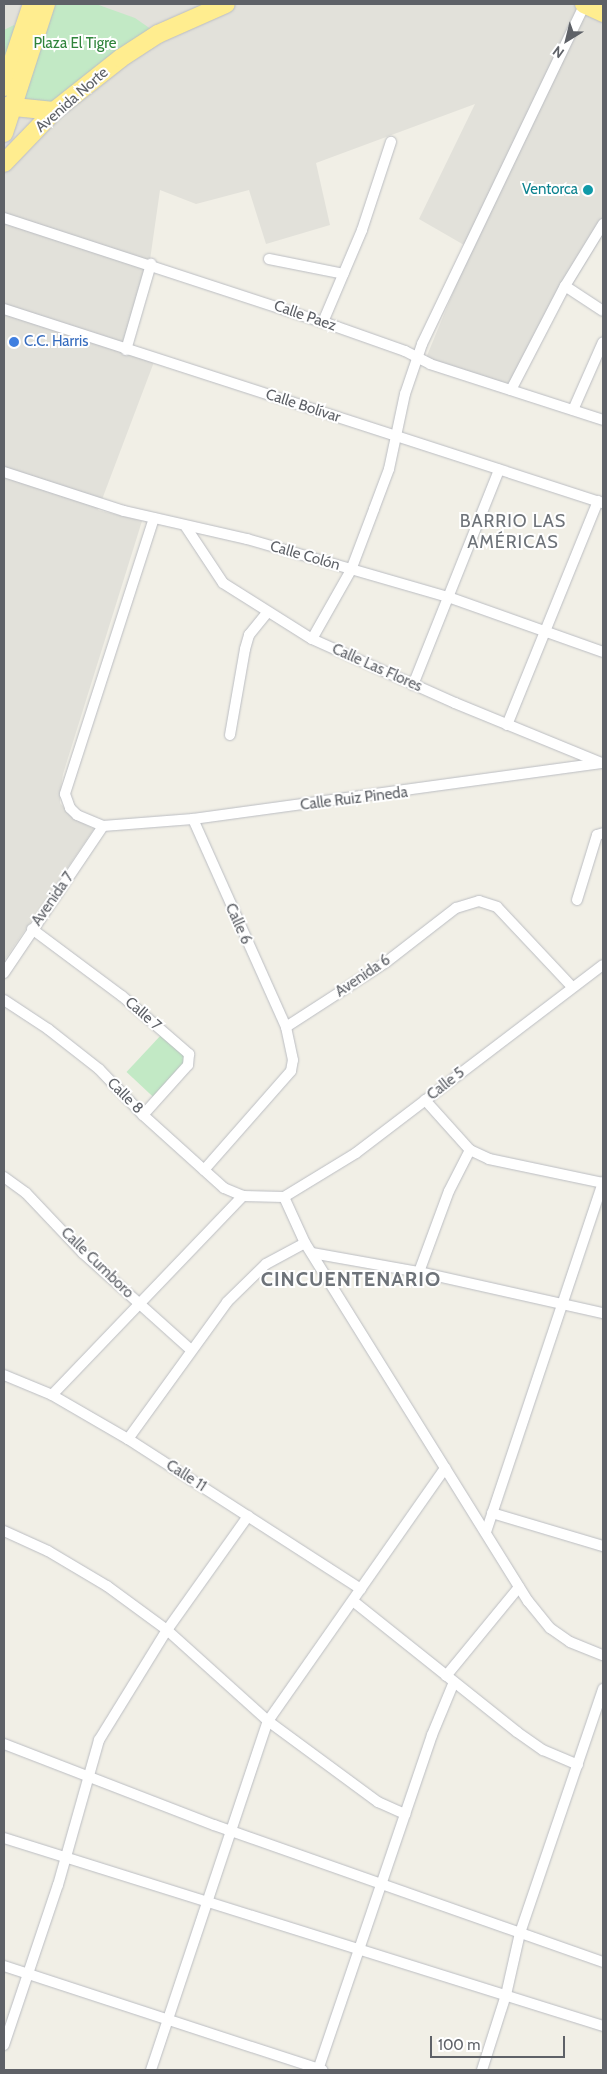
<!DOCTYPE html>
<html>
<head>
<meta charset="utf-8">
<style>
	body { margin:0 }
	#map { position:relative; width:607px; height:2074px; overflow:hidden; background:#f1efe6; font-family:Cabin,sans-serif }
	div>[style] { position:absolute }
	.industrial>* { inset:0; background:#e2e1da }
	.green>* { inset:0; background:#c2e9c5; transform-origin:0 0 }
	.roads { filter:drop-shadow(0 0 1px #bbbdc2) drop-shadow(0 0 1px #bbbdc2) }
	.street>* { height:10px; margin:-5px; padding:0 5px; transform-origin:5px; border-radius:5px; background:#fff }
	.highway>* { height:18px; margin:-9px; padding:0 9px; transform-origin:9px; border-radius:9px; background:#ffed8f }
	.dots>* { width:14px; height:14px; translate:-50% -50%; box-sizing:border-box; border:2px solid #fff; border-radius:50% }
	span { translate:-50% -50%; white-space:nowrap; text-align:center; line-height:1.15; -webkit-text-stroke:4px #fff; paint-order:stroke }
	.park-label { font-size:15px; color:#30843b }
	.street-label { font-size:15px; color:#5e6167 }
	.culture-label { font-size:15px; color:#0d838f }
	.right { translate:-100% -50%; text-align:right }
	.shop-label { font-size:15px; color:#366cbe }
	.left { translate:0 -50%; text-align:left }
	.quarter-label { font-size:18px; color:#6e7379; letter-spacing:1px }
	.district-label { font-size:20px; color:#6e7379; font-weight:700; letter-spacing:1px }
	.frame { position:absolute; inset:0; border:5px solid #5e6167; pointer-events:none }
	.north { position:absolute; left:542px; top:15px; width:50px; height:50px; -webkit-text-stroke:4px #fff; paint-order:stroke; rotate:216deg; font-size:14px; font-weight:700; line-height:20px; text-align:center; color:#5e6167 }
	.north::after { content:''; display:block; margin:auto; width:18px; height:22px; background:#5e6167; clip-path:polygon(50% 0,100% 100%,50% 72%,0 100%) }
	.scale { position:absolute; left:430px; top:2036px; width:135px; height:22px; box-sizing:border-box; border:2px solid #5e6167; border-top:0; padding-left:6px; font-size:15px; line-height:18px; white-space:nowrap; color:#5e6167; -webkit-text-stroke:4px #fff; paint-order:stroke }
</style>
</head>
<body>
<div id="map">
	<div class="industrial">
		<i style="clip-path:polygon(4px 4px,603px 4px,603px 235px,510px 388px,426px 358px,471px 249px,419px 219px,475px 104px,316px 163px,330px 225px,266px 244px,249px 190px,196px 204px,160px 190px,150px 260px,123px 352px,154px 362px,98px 510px,142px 521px,63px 774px,60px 794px,60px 803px,72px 817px,94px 829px,4px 961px)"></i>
	</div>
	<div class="green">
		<i style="clip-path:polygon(46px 4px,96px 4px,135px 18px,158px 34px,54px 111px,11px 108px)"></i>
		<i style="clip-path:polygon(14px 25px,21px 37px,4px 76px,4px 30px)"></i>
		<i style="left:162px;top:1034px;width:37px;height:52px;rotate:43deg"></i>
	</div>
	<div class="roads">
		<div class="street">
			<i style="left:4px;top:218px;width:336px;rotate:18.1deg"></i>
			<i style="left:323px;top:322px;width:87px;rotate:19.5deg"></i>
			<i style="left:405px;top:351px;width:28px;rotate:27deg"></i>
			<i style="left:430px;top:364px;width:182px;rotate:17.9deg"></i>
			<i style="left:269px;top:259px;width:76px;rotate:11.3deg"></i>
			<i style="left:565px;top:286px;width:45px;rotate:33.3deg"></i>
			<i style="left:4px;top:309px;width:630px;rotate:17.95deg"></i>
			<i style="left:323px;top:322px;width:100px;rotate:-67deg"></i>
			<i style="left:362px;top:230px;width:93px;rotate:-71.8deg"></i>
			<i style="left:126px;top:350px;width:90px;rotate:-73.8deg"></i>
			<i style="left:511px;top:390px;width:117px;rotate:-62.6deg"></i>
			<i style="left:565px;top:286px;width:73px;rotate:-58.5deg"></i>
			<i style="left:573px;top:410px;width:74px;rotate:-66.2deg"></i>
			<i style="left:4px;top:472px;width:126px;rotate:18deg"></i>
			<i style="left:124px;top:511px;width:126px;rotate:12.8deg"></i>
			<i style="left:247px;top:539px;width:209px;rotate:16.1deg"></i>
			<i style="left:448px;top:597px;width:164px;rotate:19.5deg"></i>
			<i style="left:154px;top:518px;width:290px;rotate:107.9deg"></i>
			<i style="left:65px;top:794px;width:15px;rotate:70deg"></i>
			<i style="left:70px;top:808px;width:10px;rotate:45deg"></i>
			<i style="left:77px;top:815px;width:28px;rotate:23deg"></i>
			<i style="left:103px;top:826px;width:90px;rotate:-4.4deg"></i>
			<i style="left:193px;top:819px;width:414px;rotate:-7.8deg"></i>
			<i style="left:186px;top:527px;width:67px;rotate:56.5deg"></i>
			<i style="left:223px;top:583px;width:105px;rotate:32.2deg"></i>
			<i style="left:312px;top:639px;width:157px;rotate:24.1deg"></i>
			<i style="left:455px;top:703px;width:158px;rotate:22.3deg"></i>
			<i style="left:312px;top:639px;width:79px;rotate:-60.5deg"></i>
			<i style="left:351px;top:570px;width:65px;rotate:-69.3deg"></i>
			<i style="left:374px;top:509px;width:43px;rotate:-69.4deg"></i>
			<i style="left:389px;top:469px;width:77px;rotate:-78deg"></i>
			<i style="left:405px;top:394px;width:53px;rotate:-71.2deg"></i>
			<i style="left:422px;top:344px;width:377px;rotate:-64.4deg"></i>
			<i style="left:413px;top:685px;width:232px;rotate:-68.2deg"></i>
			<i style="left:507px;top:725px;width:242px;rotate:-67.9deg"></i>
			<i style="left:230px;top:735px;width:87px;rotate:-80.1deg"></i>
			<i style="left:245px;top:649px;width:15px;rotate:-74deg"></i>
			<i style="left:249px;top:635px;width:28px;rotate:-51deg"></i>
			<i style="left:193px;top:819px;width:228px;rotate:65.9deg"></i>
			<i style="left:577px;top:900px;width:68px;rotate:-72.9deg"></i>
			<i style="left:597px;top:835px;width:6px;rotate:-18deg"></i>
			<i style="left:32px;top:929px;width:112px;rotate:36.7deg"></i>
			<i style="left:122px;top:996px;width:89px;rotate:40.9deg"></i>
			<i style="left:189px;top:1054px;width:11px;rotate:95deg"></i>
			<i style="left:188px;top:1065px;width:67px;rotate:132deg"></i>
			<i style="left:4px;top:973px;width:177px;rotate:-56deg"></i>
			<i style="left:4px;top:1000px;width:53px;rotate:33.4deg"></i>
			<i style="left:48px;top:1029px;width:65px;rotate:38.1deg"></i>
			<i style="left:99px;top:1069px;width:64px;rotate:46.3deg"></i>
			<i style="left:143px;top:1115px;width:109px;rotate:42deg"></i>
			<i style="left:224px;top:1188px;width:21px;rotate:23deg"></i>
			<i style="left:425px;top:1100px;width:67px;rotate:48deg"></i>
			<i style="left:470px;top:1150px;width:21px;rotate:25deg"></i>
			<i style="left:489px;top:1159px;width:116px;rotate:11.9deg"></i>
			<i style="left:204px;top:1170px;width:132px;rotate:-48.7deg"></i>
			<i style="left:291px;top:1071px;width:11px;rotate:-80deg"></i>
			<i style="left:293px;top:1060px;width:34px;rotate:-102deg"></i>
			<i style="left:286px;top:1027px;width:118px;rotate:-32.9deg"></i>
			<i style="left:385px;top:963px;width:90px;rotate:-37.8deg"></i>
			<i style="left:456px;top:908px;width:24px;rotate:-17deg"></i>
			<i style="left:479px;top:901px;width:19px;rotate:18deg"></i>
			<i style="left:497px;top:907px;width:110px;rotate:46.8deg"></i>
			<i style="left:4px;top:1177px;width:27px;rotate:36deg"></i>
			<i style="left:26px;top:1193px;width:83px;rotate:46.5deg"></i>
			<i style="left:83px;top:1253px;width:145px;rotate:41.9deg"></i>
			<i style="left:284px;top:1197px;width:51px;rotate:65.5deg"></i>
			<i style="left:305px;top:1243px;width:422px;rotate:58.1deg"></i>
			<i style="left:528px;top:1601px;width:35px;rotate:51deg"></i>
			<i style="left:550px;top:1628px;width:24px;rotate:35deg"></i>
			<i style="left:570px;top:1642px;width:35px;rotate:22deg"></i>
			<i style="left:284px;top:1197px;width:84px;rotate:-31.4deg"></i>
			<i style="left:356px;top:1153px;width:310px;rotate:-37.3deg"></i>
			<i style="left:312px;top:1253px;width:109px;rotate:10.1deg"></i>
			<i style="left:419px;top:1272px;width:189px;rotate:12.6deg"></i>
			<i style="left:419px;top:1272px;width:86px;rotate:-69.7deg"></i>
			<i style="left:449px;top:1191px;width:46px;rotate:-62.9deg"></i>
			<i style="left:4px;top:1375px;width:52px;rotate:22.6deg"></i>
			<i style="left:52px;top:1395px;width:88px;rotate:30.1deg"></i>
			<i style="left:128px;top:1439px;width:277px;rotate:32.8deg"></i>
			<i style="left:52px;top:1395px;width:276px;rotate:-46.2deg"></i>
			<i style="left:243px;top:1196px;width:41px;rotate:1.4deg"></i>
			<i style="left:128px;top:1439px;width:169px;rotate:-54.1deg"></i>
			<i style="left:227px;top:1302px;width:54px;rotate:-44.3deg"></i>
			<i style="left:266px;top:1264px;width:44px;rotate:-28.3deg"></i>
			<i style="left:492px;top:1513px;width:116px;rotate:16.6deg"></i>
			<i style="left:4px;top:1531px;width:48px;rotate:24.4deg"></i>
			<i style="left:48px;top:1551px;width:69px;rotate:30.7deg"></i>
			<i style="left:107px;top:1586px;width:74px;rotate:36.3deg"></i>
			<i style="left:167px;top:1630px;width:136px;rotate:42deg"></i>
			<i style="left:268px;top:1721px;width:137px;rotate:36.4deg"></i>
			<i style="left:378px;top:1802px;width:30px;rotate:24deg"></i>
			<i style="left:486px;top:1532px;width:369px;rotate:-71.5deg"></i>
			<i style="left:353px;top:1601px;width:210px;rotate:38.6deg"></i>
			<i style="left:517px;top:1732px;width:32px;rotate:35deg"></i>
			<i style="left:543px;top:1750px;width:38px;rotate:23deg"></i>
			<i style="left:446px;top:1676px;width:115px;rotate:-50.6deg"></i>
			<i style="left:4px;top:1744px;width:225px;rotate:21.1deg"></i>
			<i style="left:214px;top:1825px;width:412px;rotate:19.4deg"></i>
			<i style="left:4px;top:1838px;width:628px;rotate:17.42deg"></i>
			<i style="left:4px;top:1966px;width:335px;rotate:18.1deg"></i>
			<i style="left:4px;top:2045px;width:169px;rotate:-71.4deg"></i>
			<i style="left:58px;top:1885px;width:151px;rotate:-74.2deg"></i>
			<i style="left:99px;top:1740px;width:129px;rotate:-58.3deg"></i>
			<i style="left:167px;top:1630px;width:140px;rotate:-54.6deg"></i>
			<i style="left:151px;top:2070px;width:368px;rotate:-71.5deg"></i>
			<i style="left:268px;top:1721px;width:309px;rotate:-55deg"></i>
			<i style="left:318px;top:2070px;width:354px;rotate:-71.2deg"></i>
			<i style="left:432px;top:1735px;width:57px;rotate:-67.5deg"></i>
			<i style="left:482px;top:2070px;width:79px;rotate:-72.3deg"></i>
			<i style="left:506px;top:1995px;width:64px;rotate:-77.3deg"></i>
			<i style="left:520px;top:1933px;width:258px;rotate:-71.2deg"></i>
		</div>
		<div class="highway">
			<i style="left:584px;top:4px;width:21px;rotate:25deg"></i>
			<i style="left:4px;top:87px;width:88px;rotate:-71.4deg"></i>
			<i style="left:4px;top:106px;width:50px;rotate:5.7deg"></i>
			<i style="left:4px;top:133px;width:136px;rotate:-72deg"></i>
			<i style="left:4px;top:163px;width:72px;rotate:-46.1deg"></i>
			<i style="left:54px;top:111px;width:85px;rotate:-38.3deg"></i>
			<i style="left:121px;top:58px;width:44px;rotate:-33deg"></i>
			<i style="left:158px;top:34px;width:74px;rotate:-23.8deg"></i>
		</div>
	</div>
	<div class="dots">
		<i style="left:588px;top:190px;background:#0f9aa8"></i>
		<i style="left:14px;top:342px;background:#3f7fe0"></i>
	</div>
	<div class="park-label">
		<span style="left:75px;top:44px">Plaza El Tigre</span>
	</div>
	<div class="street-label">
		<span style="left:72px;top:100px;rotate:-41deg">Avenida Norte</span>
		<span style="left:305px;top:316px;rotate:19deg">Calle Paez</span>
		<span style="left:303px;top:406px;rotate:18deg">Calle Bolívar</span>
		<span style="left:305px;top:556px;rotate:16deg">Calle Colón</span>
		<span style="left:377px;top:668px;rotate:24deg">Calle Las Flores</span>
		<span style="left:354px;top:799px;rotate:-7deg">Calle Ruiz Pineda</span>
		<span style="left:53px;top:899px;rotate:-55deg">Avenida 7</span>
		<span style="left:238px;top:924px;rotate:66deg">Calle 6</span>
		<span style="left:363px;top:976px;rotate:-34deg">Avenida 6</span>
		<span style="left:143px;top:1014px;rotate:41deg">Calle 7</span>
		<span style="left:446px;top:1084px;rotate:-38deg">Calle 5</span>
		<span style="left:125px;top:1096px;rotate:45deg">Calle 8</span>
		<span style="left:97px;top:1263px;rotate:44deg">Calle Cumboro</span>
		<span style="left:186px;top:1476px;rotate:33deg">Calle 11</span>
	</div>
	<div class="culture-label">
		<span class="right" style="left:578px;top:190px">Ventorca</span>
	</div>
	<div class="shop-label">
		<span class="left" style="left:24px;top:342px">C.C. Harris</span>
	</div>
	<div class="quarter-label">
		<span style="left:513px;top:532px">BARRIO LAS<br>AMÉRICAS</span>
	</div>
	<div class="district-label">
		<span style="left:351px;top:1279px">CINCUENTENARIO</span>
	</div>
	<div class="frame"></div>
	<div class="north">N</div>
	<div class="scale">100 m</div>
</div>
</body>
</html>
